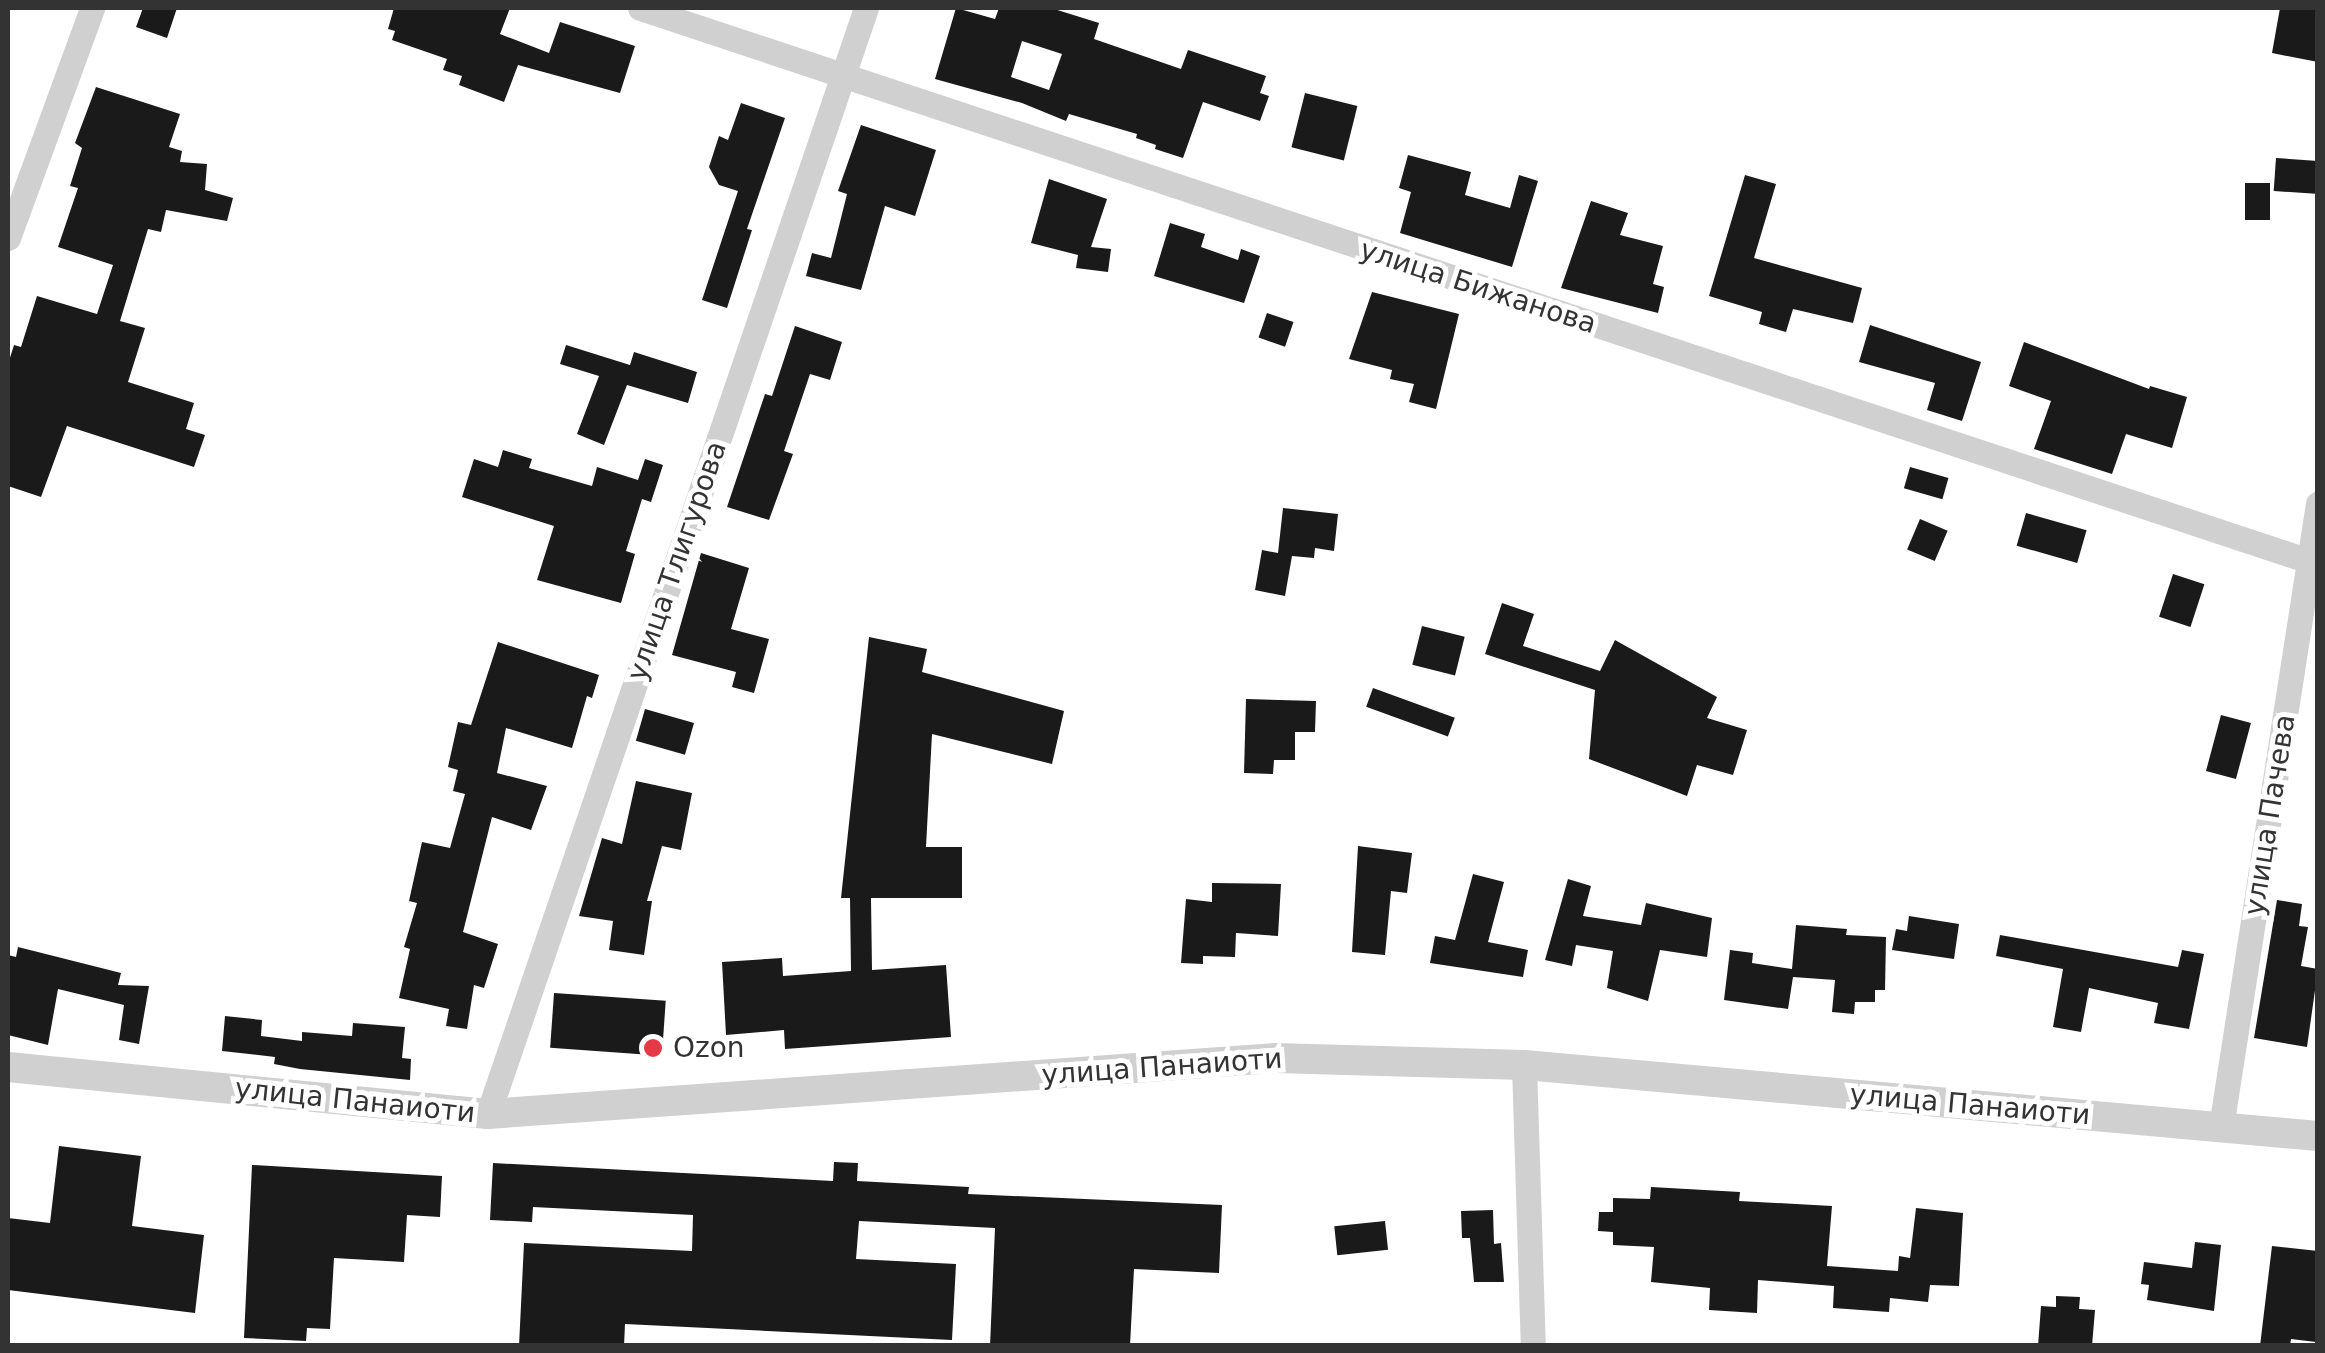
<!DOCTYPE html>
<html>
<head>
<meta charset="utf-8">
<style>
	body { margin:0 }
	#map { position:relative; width:2325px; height:1353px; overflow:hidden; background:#fff; font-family:"DejaVu Sans",sans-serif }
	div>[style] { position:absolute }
	.building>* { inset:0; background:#1a1a1a; transform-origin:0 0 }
	.minor>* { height:25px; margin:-12.5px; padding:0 12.5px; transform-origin:12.5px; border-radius:12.5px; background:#d0d0d0 }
	.tertiary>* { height:30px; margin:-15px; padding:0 15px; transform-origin:15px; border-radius:15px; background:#d0d0d0 }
	.dots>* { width:28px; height:28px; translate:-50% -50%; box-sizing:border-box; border:5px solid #fff; border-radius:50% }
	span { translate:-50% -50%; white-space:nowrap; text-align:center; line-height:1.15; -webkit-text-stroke:10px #fff; paint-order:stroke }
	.street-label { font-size:28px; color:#333 }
	.poi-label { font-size:28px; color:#333 }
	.left { translate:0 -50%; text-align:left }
	.frame { position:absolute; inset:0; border:10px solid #333; pointer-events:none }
</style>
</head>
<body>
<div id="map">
	<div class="building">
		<i style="clip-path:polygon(143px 8px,177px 8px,167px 38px,136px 27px)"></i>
		<i style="clip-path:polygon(394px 8px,510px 8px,500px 34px,549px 53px,560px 22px,635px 46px,620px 93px,518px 65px,504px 102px,459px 85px,462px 76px,443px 70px,447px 59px,392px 40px,395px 31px,388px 29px)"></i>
		<i style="clip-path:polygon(evenodd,956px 8px,995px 19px,999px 8px,1051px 8px,1099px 23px,1094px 39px,1181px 69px,1188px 50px,1266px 76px,1260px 93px,1269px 96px,1260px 121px,1203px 102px,1183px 158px,1155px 149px,1156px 145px,1136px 138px,1137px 134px,1069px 114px,1066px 121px,1022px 103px,935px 79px,956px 8px,1022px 41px,1062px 54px,1049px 90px,1011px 77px,1022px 41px)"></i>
		<i style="clip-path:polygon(2280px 8px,2318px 8px,2318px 62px,2272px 53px)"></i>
		<i style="clip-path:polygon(96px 87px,180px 114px,169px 147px,182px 151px,180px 162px,207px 164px,205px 190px,233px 198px,227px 221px,166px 210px,161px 232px,148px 229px,120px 321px,145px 328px,128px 382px,194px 403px,186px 429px,205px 435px,194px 467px,67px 426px,41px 497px,8px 486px,8px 364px,14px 345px,21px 347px,37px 296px,97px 314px,113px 265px,58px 247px,78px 188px,70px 186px,82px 148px,75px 143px)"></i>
		<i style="left:1305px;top:93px;width:54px;height:56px;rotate:14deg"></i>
		<i style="clip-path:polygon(741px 103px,785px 118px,747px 229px,752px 230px,727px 308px,702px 300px,738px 191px,719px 185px,709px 167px,719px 136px,728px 140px)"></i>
		<i style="clip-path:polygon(861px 125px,936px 150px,915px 216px,885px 206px,861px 290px,806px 276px,812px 253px,831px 258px,847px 194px,838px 191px)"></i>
		<i style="clip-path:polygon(1408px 155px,1471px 172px,1465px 195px,1510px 208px,1519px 175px,1538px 181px,1512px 267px,1400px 233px,1411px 192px,1399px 188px)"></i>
		<i style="left:2276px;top:158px;width:42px;height:33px;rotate:4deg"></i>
		<i style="clip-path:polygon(1745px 175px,1776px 184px,1754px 258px,1862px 288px,1853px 323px,1793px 309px,1786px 332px,1759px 324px,1762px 312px,1709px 296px)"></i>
		<i style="clip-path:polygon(1049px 179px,1107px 199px,1091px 247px,1111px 249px,1108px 272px,1076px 268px,1078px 255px,1031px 243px)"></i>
		<i style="left:2245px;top:183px;width:25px;height:37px"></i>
		<i style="clip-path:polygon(1591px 201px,1628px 213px,1620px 235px,1663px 246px,1653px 284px,1664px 287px,1658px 313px,1561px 288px)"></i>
		<i style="clip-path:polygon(1170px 223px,1205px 234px,1201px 247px,1238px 260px,1241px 249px,1260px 256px,1244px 303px,1154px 276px)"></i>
		<i style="clip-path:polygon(1372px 292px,1459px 314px,1436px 409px,1409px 402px,1414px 384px,1390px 379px,1392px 370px,1349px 359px)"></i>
		<i style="left:1267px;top:313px;width:28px;height:26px;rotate:19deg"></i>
		<i style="clip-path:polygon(1870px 325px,1981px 362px,1962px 421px,1927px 410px,1935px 383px,1859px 362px)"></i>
		<i style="clip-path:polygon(795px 326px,842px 342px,830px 380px,810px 374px,784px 451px,793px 454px,769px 520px,727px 507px,765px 394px,772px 396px)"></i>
		<i style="clip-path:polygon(2024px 342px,2149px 389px,2150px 386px,2187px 397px,2172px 448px,2126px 434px,2112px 474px,2034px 449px,2051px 401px,2009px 386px)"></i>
		<i style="clip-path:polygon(566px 345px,630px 365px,634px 352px,697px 372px,688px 403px,627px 385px,604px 445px,577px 434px,599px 376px,560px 364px)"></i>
		<i style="clip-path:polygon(503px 450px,532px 459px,529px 468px,592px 486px,597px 467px,638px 480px,645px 459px,663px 465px,651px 502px,642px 499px,626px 551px,635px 554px,621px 603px,537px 580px,554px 526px,462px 497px,474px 459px,498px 467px)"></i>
		<i style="left:1910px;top:467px;width:40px;height:22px;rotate:16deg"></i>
		<i style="clip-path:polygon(1283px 508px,1338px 514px,1334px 551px,1315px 548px,1314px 558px,1292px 556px,1285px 596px,1255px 590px,1262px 550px,1278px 553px)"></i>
		<i style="left:2026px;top:513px;width:63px;height:34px;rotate:16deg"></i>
		<i style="left:1920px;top:519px;width:30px;height:33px;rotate:23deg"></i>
		<i style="clip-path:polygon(701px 553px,749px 568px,731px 629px,769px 639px,754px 693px,732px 687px,736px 672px,672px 655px)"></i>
		<i style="left:2173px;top:574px;width:33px;height:45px;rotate:18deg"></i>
		<i style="clip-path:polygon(1502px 603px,1534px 614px,1523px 646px,1600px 671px,1615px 640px,1717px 697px,1707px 718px,1747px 730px,1733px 775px,1697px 765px,1687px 796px,1589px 759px,1595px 690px,1485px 654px)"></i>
		<i style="left:1422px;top:626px;width:44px;height:40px;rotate:14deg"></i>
		<i style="clip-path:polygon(869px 637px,927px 649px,922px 672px,1064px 711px,1052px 764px,932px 734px,926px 847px,962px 847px,962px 898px,871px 898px,872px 970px,946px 965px,951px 1037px,785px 1049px,784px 1030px,726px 1035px,722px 962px,782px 958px,783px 976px,851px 971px,850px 898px,841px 898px)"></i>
		<i style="clip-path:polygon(498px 642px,599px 675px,592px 698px,587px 696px,572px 748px,506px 728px,497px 773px,547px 786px,531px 830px,492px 817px,463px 932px,498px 944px,484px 988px,474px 985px,467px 1029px,446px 1026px,449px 1009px,399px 998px,410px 949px,404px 947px,417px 903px,409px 901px,422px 842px,450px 848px,465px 794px,453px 791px,458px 770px,448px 767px,458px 722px,471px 725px)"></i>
		<i style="left:1373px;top:688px;width:87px;height:20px;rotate:20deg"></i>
		<i style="clip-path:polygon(1246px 699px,1316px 701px,1315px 732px,1295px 732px,1295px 760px,1274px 760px,1273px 774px,1244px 773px)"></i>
		<i style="left:645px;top:709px;width:51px;height:33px;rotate:16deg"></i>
		<i style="left:2221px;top:715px;width:31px;height:58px;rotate:15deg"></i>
		<i style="clip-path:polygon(636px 781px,692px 793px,681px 850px,662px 846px,647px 901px,652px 901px,644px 955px,609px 950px,613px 921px,579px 916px,602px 838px,622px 844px)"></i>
		<i style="clip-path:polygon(1358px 846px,1412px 853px,1407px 893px,1391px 891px,1385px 955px,1352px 952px)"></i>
		<i style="clip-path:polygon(1473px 874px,1504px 882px,1488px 942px,1528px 950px,1523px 977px,1430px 963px,1435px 936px,1455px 940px)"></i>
		<i style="clip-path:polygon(1568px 879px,1591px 886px,1583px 916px,1641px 925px,1646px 903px,1712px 918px,1707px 957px,1660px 950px,1648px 1001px,1607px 988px,1613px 951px,1576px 945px,1572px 966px,1545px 960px)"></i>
		<i style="clip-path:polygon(1212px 883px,1281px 884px,1278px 936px,1236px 933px,1235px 957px,1203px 956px,1203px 964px,1181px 963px,1186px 899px,1212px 902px)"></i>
		<i style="clip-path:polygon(2277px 900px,2302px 904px,2299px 926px,2308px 927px,2301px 966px,2318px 969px,2307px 1047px,2254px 1038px)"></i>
		<i style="clip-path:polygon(1909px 916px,1959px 924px,1954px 959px,1892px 950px,1896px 929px,1907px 931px)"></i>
		<i style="clip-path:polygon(1796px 925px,1847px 929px,1846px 935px,1886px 937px,1885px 990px,1875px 990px,1875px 1002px,1855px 1002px,1854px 1014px,1832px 1012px,1835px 980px,1793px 977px,1788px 1009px,1724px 1000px,1730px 950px,1753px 953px,1752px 963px,1792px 969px)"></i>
		<i style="clip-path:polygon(2000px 935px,2178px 967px,2182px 950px,2204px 954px,2189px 1029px,2154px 1023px,2158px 1003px,2089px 988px,2081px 1032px,2053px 1027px,2063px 969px,1996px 956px)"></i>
		<i style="clip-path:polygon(18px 947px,121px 973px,118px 985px,149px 986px,139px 1044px,119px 1040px,124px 1005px,58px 989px,48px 1045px,8px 1035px,8px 955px,16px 957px)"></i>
		<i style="left:554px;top:993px;width:112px;height:55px;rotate:4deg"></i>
		<i style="clip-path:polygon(225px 1016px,262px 1020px,261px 1036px,302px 1041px,302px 1032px,352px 1036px,353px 1023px,405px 1027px,402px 1058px,411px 1059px,410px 1080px,300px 1069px,274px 1064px,275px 1057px,222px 1051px)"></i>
		<i style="clip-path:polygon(59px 1146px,141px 1156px,132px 1226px,204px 1235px,195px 1313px,8px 1290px,8px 1218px,50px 1223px)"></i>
		<i style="clip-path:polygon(834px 1162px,858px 1163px,857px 1181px,969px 1187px,968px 1194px,1222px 1205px,1219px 1273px,1134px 1269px,1130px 1346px,990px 1346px,995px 1228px,859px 1221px,856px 1259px,956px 1264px,952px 1340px,625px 1324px,624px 1346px,519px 1346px,524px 1243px,692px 1251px,693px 1215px,533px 1207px,532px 1222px,490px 1220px,493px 1163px,833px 1181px)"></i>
		<i style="clip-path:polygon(252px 1165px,442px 1176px,440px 1217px,407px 1215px,404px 1262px,334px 1258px,330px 1329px,307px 1328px,306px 1341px,244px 1338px)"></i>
		<i style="clip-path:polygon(1651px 1187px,1740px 1192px,1739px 1201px,1832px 1206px,1827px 1266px,1898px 1271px,1899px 1256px,1910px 1258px,1916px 1208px,1963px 1213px,1959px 1286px,1930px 1285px,1928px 1302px,1890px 1298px,1889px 1312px,1833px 1308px,1834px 1286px,1758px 1280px,1757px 1313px,1709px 1310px,1710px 1288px,1651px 1282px,1654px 1247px,1613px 1245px,1613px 1232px,1598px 1231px,1599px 1212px,1613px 1212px,1613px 1198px,1650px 1199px)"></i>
		<i style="clip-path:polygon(1493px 1210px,1494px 1244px,1501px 1243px,1504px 1282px,1474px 1282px,1470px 1238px,1462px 1238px,1461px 1211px)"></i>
		<i style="left:1385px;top:1221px;width:29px;height:51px;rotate:84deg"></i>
		<i style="clip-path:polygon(2195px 1242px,2221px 1245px,2214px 1311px,2147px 1300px,2149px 1285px,2141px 1284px,2144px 1262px,2192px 1268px)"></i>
		<i style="clip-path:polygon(2272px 1246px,2318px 1251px,2316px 1342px,2291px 1339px,2290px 1346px,2260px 1346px)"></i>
		<i style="clip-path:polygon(2056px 1296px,2080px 1297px,2079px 1309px,2095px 1310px,2092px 1346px,2038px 1346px,2041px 1306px,2056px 1307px)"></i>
	</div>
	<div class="minor">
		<i style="left:640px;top:8px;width:1768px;rotate:18.33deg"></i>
		<i style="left:8px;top:238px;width:245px;rotate:-69.9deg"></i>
		<i style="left:1524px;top:1065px;width:281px;rotate:88.2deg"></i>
		<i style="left:488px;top:1114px;width:1169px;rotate:-71.13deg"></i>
		<i style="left:2221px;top:1127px;width:631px;rotate:-81.16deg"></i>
	</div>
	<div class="tertiary">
		<i style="left:8px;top:1067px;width:482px;rotate:5.6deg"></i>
		<i style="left:488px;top:1114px;width:789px;rotate:-4.07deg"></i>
		<i style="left:1275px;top:1058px;width:249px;rotate:1.6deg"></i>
		<i style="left:1524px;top:1065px;width:797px;rotate:5.11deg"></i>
	</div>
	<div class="dots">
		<i style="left:653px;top:1048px;background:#e63946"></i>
	</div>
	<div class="street-label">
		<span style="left:1478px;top:287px;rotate:18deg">улица Бижанова</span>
		<span style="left:677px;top:561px;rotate:-71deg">улица Тлигурова</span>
		<span style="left:2270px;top:815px;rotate:-81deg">улица Пачева</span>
		<span style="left:1162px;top:1067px;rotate:-4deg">улица Панаиоти</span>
		<span style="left:355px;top:1101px;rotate:6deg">улица Панаиоти</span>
		<span style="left:1970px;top:1105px;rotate:5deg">улица Панаиоти</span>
	</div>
	<div class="poi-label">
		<span class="left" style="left:673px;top:1048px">Ozon</span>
	</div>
	<div class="frame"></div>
</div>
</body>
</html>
